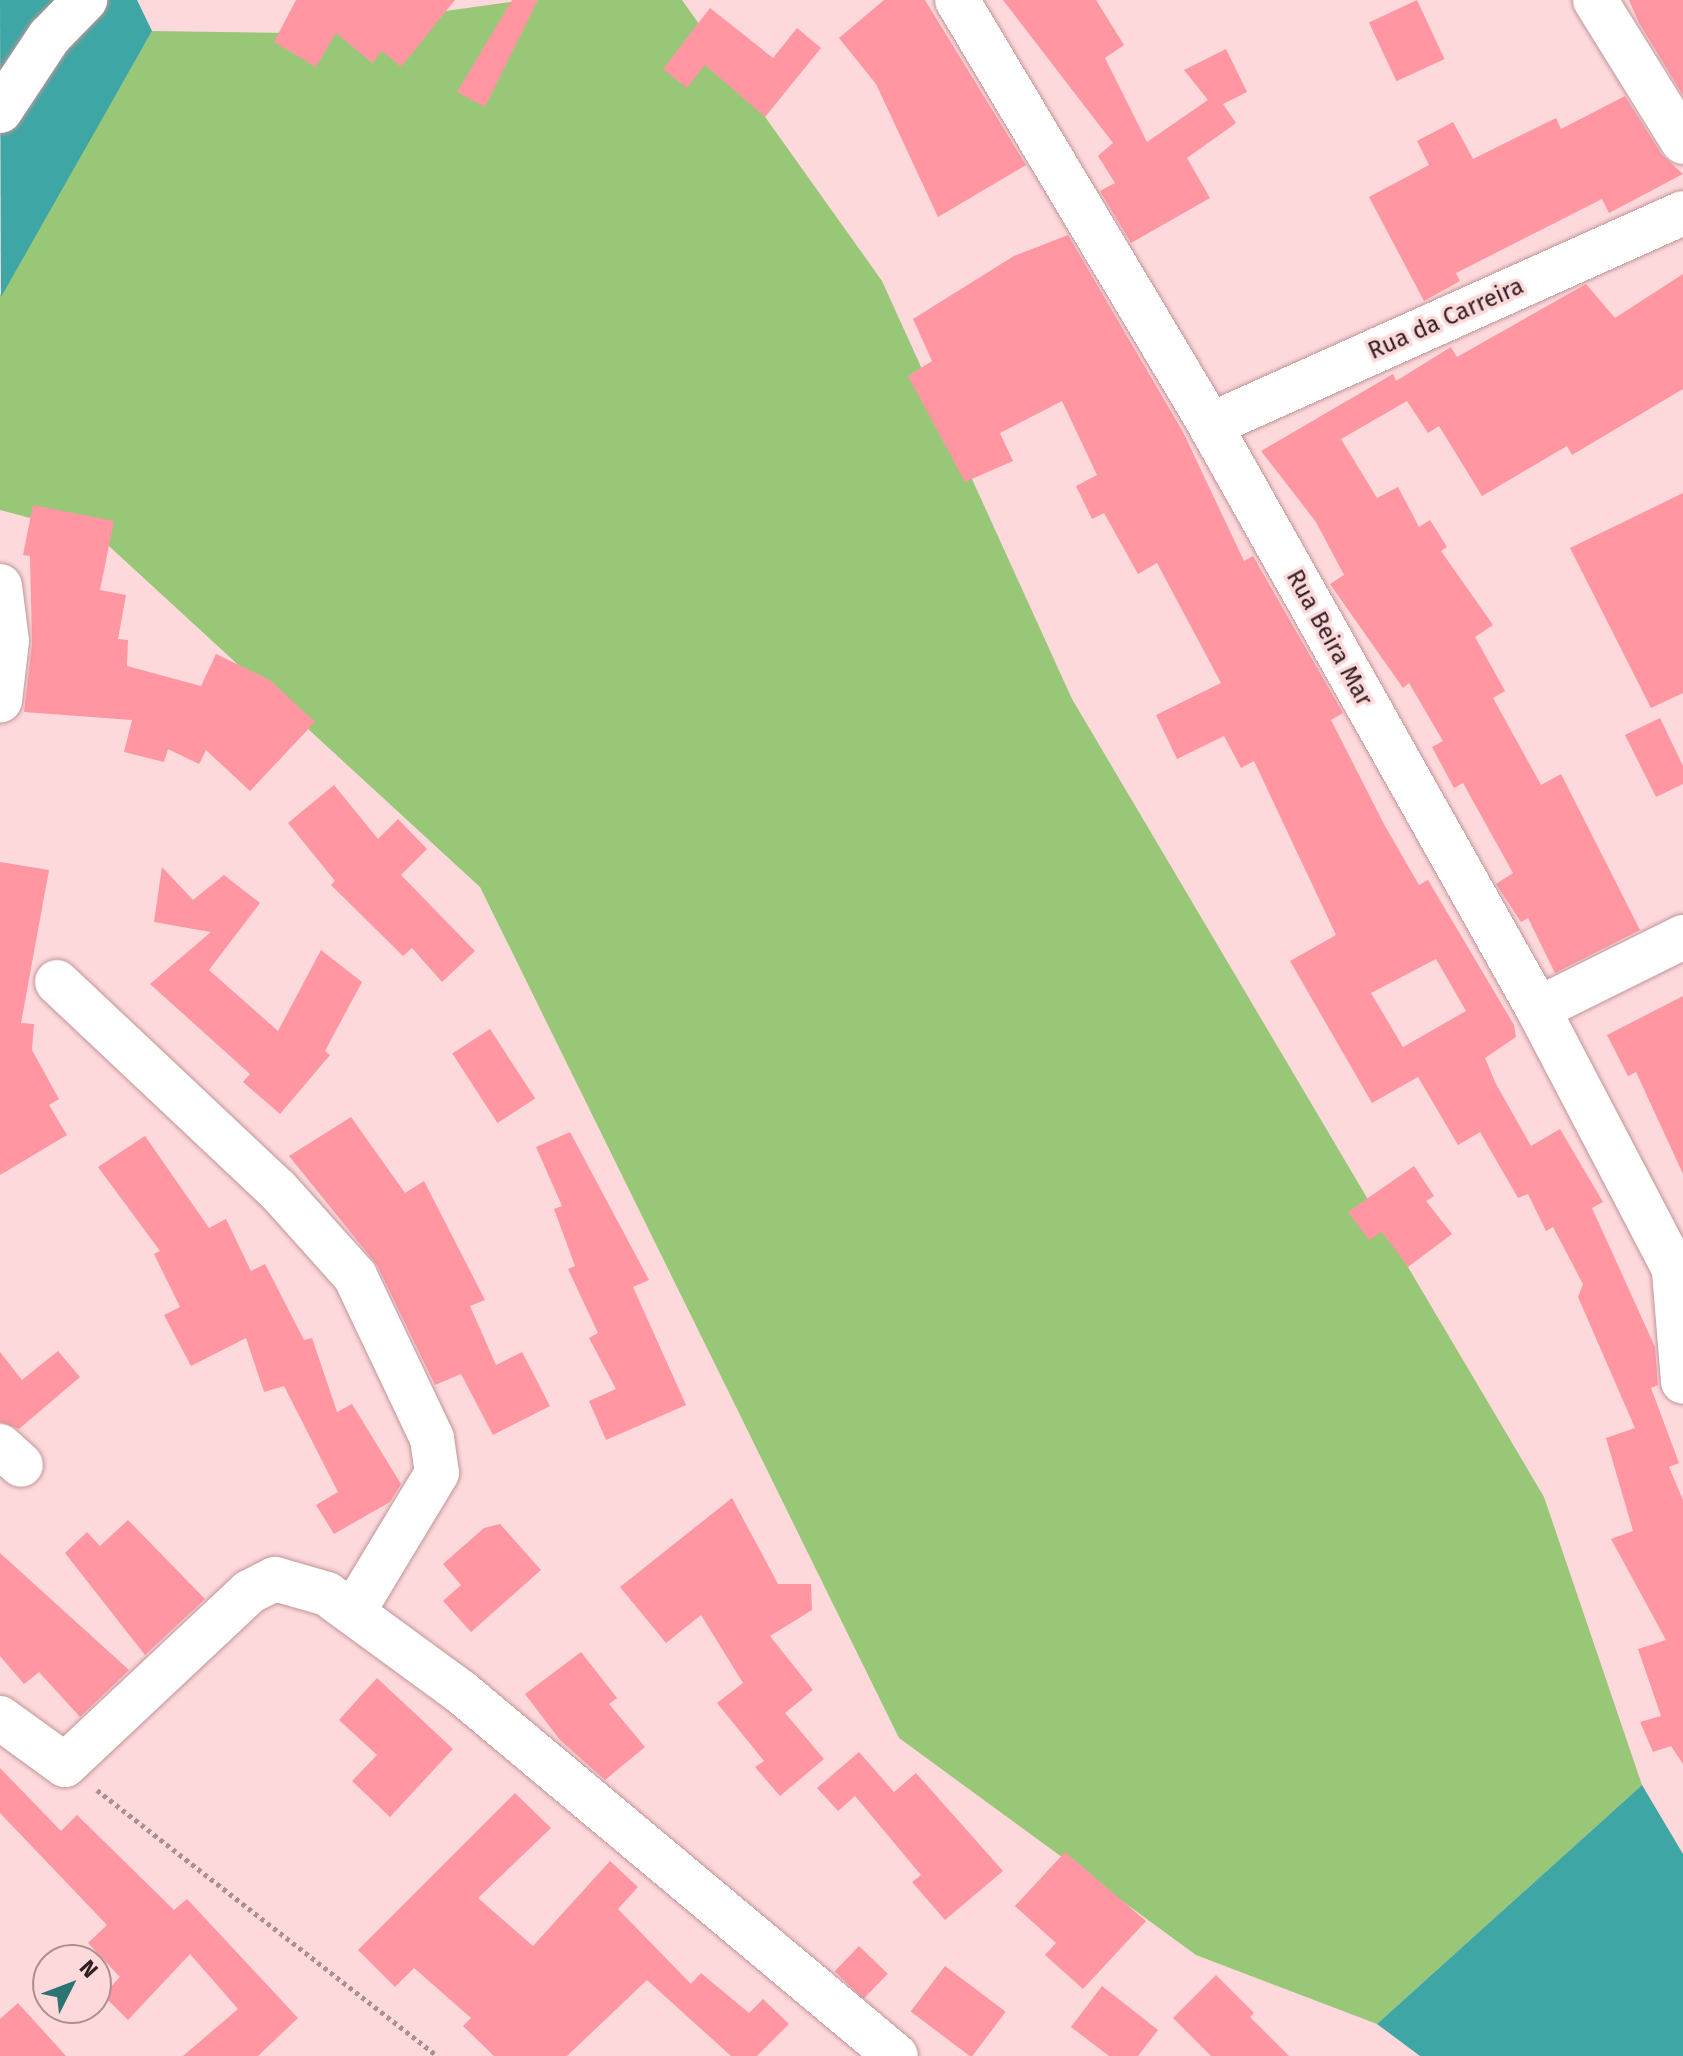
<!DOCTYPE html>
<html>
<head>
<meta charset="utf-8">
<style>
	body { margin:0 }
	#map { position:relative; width:1683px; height:2056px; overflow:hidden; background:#fed9db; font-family:"Fira Sans",sans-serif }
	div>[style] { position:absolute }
	.green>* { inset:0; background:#99c778 }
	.water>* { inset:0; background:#3ea6a4 }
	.building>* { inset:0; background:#ff96a2; transform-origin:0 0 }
	.path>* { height:5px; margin-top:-2.5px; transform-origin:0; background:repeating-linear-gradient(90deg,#ac8f91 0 4px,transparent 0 8px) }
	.roads { filter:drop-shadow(0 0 2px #c19599) drop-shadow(0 0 2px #c19599) }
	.minor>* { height:44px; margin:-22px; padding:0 22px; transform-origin:22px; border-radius:22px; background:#fff }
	span { translate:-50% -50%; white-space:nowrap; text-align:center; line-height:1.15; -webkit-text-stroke:7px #fed9db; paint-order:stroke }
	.street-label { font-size:24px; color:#312022 }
	.north { position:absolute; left:32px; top:1944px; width:80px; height:80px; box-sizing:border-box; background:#fed9db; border:2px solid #ac8f91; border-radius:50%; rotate:48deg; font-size:22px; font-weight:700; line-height:32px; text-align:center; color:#312022 }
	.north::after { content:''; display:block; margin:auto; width:28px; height:36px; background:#2a7473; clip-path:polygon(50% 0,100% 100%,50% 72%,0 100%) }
</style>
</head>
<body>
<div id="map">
	<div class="green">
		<i style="clip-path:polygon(524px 0,682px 0,882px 281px,1072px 699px,1544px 1497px,1642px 1785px,1377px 2024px,1196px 1955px,899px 1738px,480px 887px,98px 536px,0 510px,0 295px,152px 31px,288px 33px)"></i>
	</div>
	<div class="water">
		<i style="clip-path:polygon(0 0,137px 0,152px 31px,1px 297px)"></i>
		<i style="clip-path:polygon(1642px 1785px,1683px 1854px,1683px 2056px,1420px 2056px,1377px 2024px)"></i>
	</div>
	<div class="building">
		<i style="clip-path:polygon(296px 0,455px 0,401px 67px,382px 51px,372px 63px,336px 33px,316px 67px,274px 42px)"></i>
		<i style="clip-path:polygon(512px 0,538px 0,485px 107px,457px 92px)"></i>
		<i style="clip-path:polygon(884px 0,925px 0,1026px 165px,938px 217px,876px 84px,839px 38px)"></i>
		<i style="clip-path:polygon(1003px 0,1096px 0,1124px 45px,1105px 58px,1147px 142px,1208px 100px,1184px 70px,1226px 49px,1247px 92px,1223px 104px,1236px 123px,1187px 158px,1210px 198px,1131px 243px,1100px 191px,1115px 183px,1098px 156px,1113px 143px)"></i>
		<i style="left:1417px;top:0;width:65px;height:53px;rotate:65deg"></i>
		<i style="clip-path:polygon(1629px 0,1683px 0,1683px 95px,1639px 23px)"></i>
		<i style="clip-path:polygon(710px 8px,773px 58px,797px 28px,821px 48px,765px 117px,705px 65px,687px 88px,663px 69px)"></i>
		<i style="clip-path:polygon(1625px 96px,1662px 155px,1683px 174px,1609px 213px,1602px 199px,1456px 273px,1460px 281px,1424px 301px,1369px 197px,1429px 165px,1417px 141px,1453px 122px,1473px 159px,1556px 118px,1561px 129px)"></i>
		<i style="clip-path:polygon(evenodd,1068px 235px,1183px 432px,1244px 561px,1253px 556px,1343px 713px,1331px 720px,1385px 826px,1419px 885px,1428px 880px,1514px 1025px,1516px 1037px,1485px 1058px,1496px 1084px,1531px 1146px,1560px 1129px,1603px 1202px,1592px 1208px,1655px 1347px,1658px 1385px,1651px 1388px,1679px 1463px,1669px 1467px,1683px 1500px,1683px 1764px,1671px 1746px,1653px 1752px,1640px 1722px,1661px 1716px,1638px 1649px,1666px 1640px,1611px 1539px,1633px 1531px,1606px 1438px,1635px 1428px,1578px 1297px,1583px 1284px,1553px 1227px,1546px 1231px,1528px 1194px,1518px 1198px,1480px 1132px,1458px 1145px,1418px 1077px,1372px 1103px,1290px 961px,1336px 935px,1254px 761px,1241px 768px,1224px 736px,1177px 759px,1156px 715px,1221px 683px,1157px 563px,1138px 574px,1104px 513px,1092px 519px,1076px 486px,1097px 475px,1062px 401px,1000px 433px,1013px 461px,965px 482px,908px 376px,932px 361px,913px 319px,1014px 256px,1068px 235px,1436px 959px,1466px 1011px,1403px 1047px,1371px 993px,1436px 959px)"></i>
		<i style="clip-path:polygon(1683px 274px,1683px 389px,1572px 455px,1567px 446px,1482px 496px,1439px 426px,1428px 433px,1407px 401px,1341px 439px,1377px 498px,1398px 487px,1419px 527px,1430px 520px,1447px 547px,1441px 551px,1493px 625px,1475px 637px,1505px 691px,1493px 698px,1541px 785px,1561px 774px,1640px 930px,1555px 973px,1528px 918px,1521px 922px,1496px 884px,1513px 873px,1463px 783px,1454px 788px,1432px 747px,1443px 741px,1409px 683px,1403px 688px,1330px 584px,1344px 575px,1316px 522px,1261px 451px,1393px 374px,1396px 381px,1451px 347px,1457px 357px,1586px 284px,1615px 318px)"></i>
		<i style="clip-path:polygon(1683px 493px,1683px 693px,1651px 708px,1570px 548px)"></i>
		<i style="clip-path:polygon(33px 505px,114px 521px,100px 590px,126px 595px,118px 639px,128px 640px,127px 666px,201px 686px,216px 654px,270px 680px,315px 722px,250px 791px,206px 750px,199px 764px,168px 749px,164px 762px,124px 752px,132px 720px,24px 712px,32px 644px,30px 556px,23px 555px)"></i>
		<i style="clip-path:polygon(1660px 718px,1683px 766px,1683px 784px,1656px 797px,1625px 735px)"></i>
		<i style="clip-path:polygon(334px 785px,378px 839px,398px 819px,427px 849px,401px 875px,475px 951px,442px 982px,412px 948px,403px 956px,331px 885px,335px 881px,288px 823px)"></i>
		<i style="clip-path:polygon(0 862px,49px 870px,21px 1023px,34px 1024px,32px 1050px,59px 1099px,49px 1105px,67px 1135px,0 1175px)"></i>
		<i style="clip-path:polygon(162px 867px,193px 900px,224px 875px,260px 903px,209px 970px,278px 1031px,321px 950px,362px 982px,325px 1051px,330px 1055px,280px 1114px,243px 1082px,250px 1074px,150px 984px,211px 932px,154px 922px)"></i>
		<i style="clip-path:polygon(1683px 996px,1683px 1174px,1636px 1072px,1628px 1076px,1607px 1035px)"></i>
		<i style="left:490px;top:1029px;width:83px;height:45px;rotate:57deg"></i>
		<i style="clip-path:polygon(351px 1117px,405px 1193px,424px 1181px,485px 1300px,470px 1306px,496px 1365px,522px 1352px,550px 1406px,493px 1435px,461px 1374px,435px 1385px,377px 1265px,289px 1156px)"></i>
		<i style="clip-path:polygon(570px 1132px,649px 1280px,633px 1287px,686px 1405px,606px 1440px,589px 1401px,616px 1389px,589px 1338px,598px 1333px,568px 1269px,575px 1266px,554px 1209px,562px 1206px,536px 1147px)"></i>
		<i style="clip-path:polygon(145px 1136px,209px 1228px,226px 1219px,251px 1271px,265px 1264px,304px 1340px,312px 1338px,337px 1412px,352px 1404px,401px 1484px,390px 1502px,334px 1534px,316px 1505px,338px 1492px,284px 1386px,264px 1392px,246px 1338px,191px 1366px,164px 1315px,180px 1307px,154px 1254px,160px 1251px,98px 1167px)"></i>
		<i style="clip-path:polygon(1414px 1166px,1434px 1196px,1426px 1201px,1452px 1234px,1408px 1267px,1382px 1232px,1369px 1240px,1348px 1212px)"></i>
		<i style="clip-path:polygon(58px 1351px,80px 1377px,19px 1429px,0 1422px,0 1352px,22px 1380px)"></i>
		<i style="clip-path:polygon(732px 1498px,778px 1584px,811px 1584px,812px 1610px,770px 1636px,813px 1690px,785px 1713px,824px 1759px,780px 1796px,755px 1767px,764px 1761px,717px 1703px,743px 1683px,701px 1615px,666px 1643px,620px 1587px)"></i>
		<i style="clip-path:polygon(128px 1520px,205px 1599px,145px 1655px,65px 1553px,87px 1532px,100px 1546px)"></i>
		<i style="clip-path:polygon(500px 1524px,541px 1570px,471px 1632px,443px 1601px,461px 1585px,443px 1564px,484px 1528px)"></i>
		<i style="clip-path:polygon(0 1553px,129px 1670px,80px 1717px,39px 1672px,24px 1684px,0 1656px)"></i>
		<i style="clip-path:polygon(581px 1652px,617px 1698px,609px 1704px,645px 1747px,605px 1780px,560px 1740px,525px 1694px)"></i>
		<i style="clip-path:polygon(377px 1678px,453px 1749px,390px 1817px,352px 1781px,377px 1755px,339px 1720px)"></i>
		<i style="clip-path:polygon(859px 1752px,894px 1792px,916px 1773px,1003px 1871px,945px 1920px,912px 1882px,921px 1875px,855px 1796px,838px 1811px,817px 1788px)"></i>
		<i style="clip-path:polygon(0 1768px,61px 1831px,77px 1815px,174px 1910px,187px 1899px,298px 2018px,258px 2056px,183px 2056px,238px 2009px,190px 1954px,128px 2020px,103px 1995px,120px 1977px,88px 1943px,107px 1925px,0 1813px)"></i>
		<i style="clip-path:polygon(515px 1793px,551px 1828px,478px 1898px,533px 1946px,610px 1861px,638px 1887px,618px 1909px,691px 1984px,701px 1973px,749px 2013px,763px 1999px,789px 2024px,757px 2056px,731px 2056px,647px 1980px,567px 2056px,494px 2056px,463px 2026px,471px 2018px,414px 1968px,395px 1987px,358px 1950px)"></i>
		<i style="clip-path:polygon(1065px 1852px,1146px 1921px,1083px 1989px,1045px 1955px,1056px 1943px,1015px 1906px)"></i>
		<i style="left:859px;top:1946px;width:40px;height:35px;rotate:44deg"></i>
		<i style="left:945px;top:1966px;width:76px;height:57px;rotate:37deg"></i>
		<i style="clip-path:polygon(1216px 1975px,1254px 2013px,1250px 2017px,1289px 2056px,1211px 2056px,1173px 2018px)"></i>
		<i style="clip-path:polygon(1102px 1986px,1158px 2030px,1138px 2056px,1109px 2056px,1071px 2027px)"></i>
		<i style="clip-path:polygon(18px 2003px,66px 2056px,0 2056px,0 2019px)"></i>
	</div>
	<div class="path">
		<i style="left:97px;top:1790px;width:432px;rotate:38deg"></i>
	</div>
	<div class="roads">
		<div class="minor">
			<i style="left:957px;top:0;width:495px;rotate:59.2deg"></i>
			<i style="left:1210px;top:425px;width:670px;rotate:60.68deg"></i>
			<i style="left:1538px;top:1009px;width:313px;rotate:62.4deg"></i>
			<i style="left:1595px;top:0;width:167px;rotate:58.2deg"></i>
			<i style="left:0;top:111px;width:89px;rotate:-56.5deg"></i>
			<i style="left:49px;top:37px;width:52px;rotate:-45.8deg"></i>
			<i style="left:1210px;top:425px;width:518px;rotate:-24.14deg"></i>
			<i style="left:0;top:586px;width:55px;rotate:82.7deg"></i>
			<i style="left:7px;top:641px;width:60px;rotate:96.7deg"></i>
			<i style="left:57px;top:982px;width:302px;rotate:43.3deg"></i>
			<i style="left:277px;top:1189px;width:117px;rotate:48.1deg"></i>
			<i style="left:355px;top:1276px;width:179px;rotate:64.6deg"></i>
			<i style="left:432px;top:1438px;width:35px;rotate:82deg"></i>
			<i style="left:437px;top:1473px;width:162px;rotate:121.1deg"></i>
			<i style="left:1538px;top:1009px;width:162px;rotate:-26.4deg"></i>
			<i style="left:1674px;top:1272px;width:110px;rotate:85.3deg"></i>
			<i style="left:0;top:1446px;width:28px;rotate:42deg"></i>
			<i style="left:0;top:1718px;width:80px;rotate:35.9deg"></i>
			<i style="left:65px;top:1765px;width:253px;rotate:-43.2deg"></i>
			<i style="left:249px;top:1592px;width:29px;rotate:-27deg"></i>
			<i style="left:275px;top:1579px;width:54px;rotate:16.1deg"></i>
			<i style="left:327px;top:1594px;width:166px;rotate:36.2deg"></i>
			<i style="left:461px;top:1692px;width:567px;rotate:39.92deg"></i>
		</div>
	</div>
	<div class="street-label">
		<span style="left:1446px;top:319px;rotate:-24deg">Rua da Carreira</span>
		<span style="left:1329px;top:638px;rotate:61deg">Rua Beira Mar</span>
	</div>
	<div class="north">N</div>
</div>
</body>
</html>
